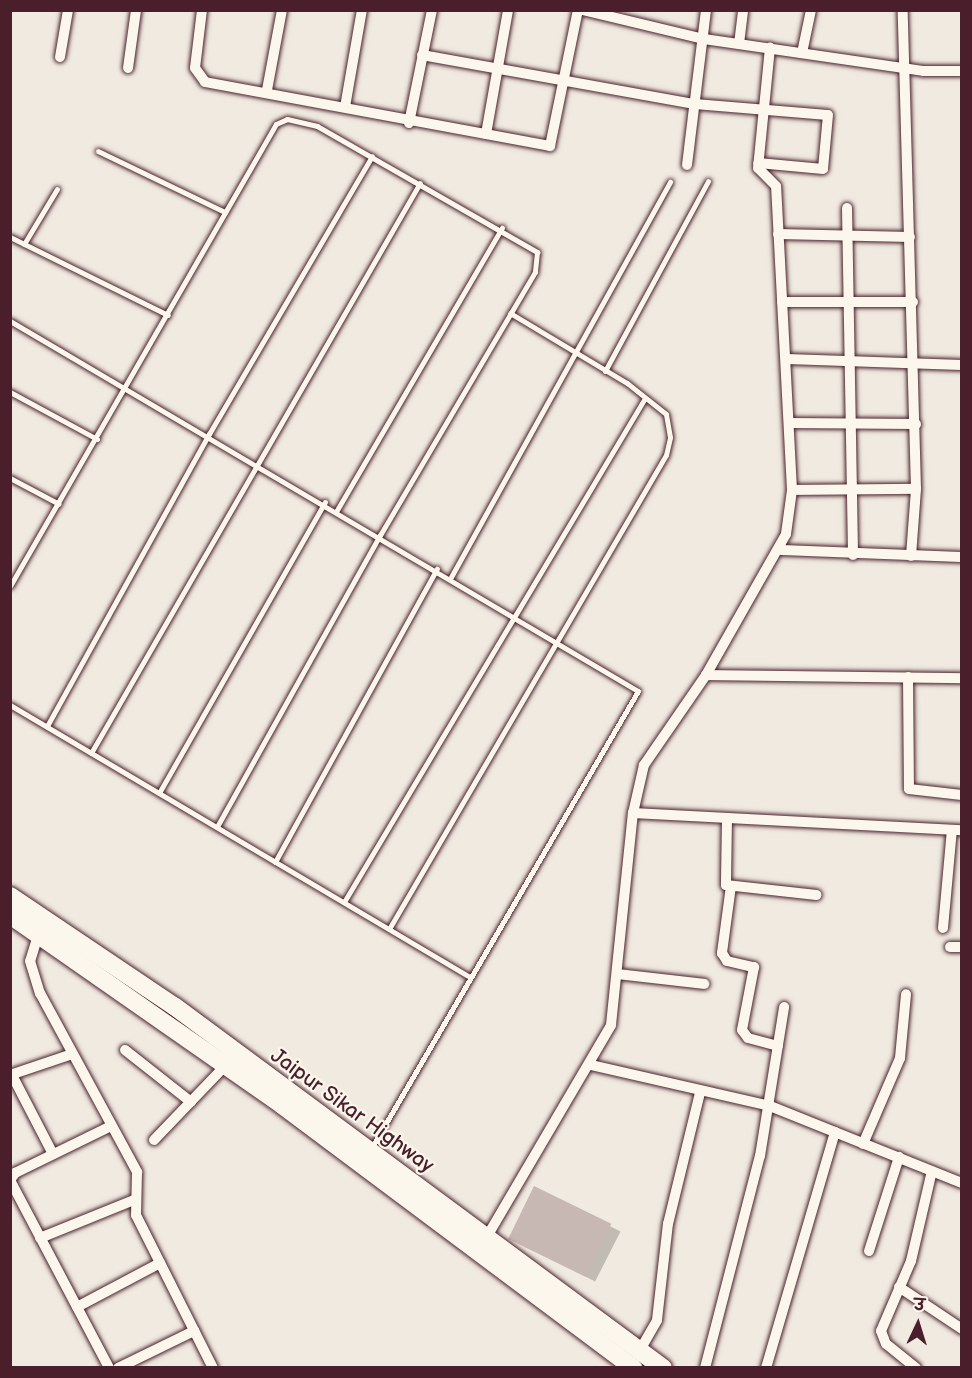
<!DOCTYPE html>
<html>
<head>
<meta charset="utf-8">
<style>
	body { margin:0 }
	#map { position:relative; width:972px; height:1378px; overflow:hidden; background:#f0eae0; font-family:"Balsamiq Sans","Playpen Sans Deva",sans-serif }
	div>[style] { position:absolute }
	.shadow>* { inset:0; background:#0003; transform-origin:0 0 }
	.building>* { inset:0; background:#c8b8b3; transform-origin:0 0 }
	.roads { filter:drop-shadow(0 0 2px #4a1f2b) drop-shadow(0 0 2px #4a1f2b) }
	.lane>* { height:5px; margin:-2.5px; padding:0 2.5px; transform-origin:2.5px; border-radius:2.5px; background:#fbf7ec }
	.street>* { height:10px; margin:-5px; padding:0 5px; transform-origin:5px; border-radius:5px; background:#fbf7ec }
	.primary>* { height:18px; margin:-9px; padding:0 9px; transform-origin:9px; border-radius:9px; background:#fbf7ec }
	span { translate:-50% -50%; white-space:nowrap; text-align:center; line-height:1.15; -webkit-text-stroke:4.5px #fbf7ec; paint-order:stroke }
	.street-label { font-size:21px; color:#4a1f2b }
	.frame { position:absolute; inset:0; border:12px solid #4a1f2b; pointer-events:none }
	.north { position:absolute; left:888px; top:1294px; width:60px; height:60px; -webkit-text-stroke:4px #fbf7ec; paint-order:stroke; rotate:4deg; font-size:16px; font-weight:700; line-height:24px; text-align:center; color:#4a1f2b }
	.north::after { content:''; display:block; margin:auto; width:21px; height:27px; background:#4a1f2b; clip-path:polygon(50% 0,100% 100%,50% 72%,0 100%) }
</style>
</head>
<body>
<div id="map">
	<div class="shadow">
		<i style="left:535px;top:1188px;width:96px;height:56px;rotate:27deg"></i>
	</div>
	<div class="building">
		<i style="left:534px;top:1186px;width:86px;height:59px;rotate:26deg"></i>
	</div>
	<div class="roads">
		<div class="lane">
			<i style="left:98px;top:151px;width:141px;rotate:25.7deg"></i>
			<i style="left:10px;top:237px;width:176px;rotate:26.3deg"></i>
			<i style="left:24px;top:244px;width:64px;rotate:-59deg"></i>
			<i style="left:10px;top:321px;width:729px;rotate:30.51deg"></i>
			<i style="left:638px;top:691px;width:528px;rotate:120.26deg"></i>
			<i style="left:605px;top:371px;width:216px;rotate:-61.5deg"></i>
			<i style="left:10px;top:392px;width:99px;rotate:28.4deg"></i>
			<i style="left:10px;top:478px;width:55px;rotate:28deg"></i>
			<i style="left:337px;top:510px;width:327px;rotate:-59.7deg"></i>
			<i style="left:451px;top:577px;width:452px;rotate:-61deg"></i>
			<i style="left:10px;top:586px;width:533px;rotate:-60.07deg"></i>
			<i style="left:276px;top:124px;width:12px;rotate:-24deg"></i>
			<i style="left:287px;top:119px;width:31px;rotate:13deg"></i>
			<i style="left:317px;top:126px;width:254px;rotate:29.8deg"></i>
			<i style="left:537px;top:252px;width:20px;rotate:96deg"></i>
			<i style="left:535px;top:272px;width:305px;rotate:120.5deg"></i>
			<i style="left:380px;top:535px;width:334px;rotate:119.2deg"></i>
			<i style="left:10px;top:705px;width:532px;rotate:30.61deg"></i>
			<i style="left:47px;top:726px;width:334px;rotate:-61deg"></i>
			<i style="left:209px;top:434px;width:322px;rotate:-59.6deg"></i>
			<i style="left:91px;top:753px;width:658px;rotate:-60.01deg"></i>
			<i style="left:159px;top:793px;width:335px;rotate:-60.3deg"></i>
			<i style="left:275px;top:862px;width:335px;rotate:-61.1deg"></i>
			<i style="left:344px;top:902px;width:587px;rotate:-59.15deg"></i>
			<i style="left:389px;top:929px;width:549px;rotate:-59.7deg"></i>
			<i style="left:666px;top:455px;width:18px;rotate:-77deg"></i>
			<i style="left:670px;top:437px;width:23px;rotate:-100deg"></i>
			<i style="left:666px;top:414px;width:50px;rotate:-141.5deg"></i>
			<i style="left:627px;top:383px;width:136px;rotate:-149.1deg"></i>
		</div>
		<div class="street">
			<i style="left:202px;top:10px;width:58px;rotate:96.9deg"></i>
			<i style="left:195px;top:68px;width:17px;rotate:54deg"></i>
			<i style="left:205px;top:82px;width:351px;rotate:10.5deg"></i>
			<i style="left:550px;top:146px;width:139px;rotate:-78.4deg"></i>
			<i style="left:583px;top:10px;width:124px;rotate:13.5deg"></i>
			<i style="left:704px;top:39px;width:221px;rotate:8.3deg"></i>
			<i style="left:923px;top:71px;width:39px"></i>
			<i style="left:739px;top:44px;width:34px;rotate:-83deg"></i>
			<i style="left:802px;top:53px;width:44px;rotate:-78.2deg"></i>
			<i style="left:422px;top:55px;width:277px;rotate:10.2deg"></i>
			<i style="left:695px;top:104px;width:133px;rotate:4.7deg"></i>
			<i style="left:828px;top:115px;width:54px;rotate:95.3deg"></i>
			<i style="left:823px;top:169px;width:65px;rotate:-174.7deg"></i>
			<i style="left:60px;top:57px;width:48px;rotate:-80.3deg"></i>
			<i style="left:128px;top:68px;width:59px;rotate:-82.1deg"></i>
			<i style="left:267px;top:90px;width:81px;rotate:-79.4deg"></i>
			<i style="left:345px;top:107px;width:98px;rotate:-80.1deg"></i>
			<i style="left:409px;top:123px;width:115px;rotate:-78.5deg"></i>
			<i style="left:486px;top:134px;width:126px;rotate:-79.9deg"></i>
			<i style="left:687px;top:165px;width:156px;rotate:-83deg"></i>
			<i style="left:847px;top:208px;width:347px;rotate:89deg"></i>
			<i style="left:778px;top:234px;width:132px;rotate:1.3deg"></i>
			<i style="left:782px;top:302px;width:131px"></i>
			<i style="left:787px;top:359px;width:175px;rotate:2deg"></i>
			<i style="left:789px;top:423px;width:127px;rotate:0.5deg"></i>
			<i style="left:792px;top:490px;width:124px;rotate:-0.5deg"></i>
			<i style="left:916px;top:489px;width:479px;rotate:-91.6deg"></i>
			<i style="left:781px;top:550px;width:181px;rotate:2.2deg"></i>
			<i style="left:911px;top:556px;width:67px;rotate:-85.7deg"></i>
			<i style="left:706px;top:675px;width:256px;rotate:0.7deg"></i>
			<i style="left:908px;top:677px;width:112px;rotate:89.5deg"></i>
			<i style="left:909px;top:789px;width:53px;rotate:6.5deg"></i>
			<i style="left:633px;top:813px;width:329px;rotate:3deg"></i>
			<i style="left:727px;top:818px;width:67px;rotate:90.9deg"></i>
			<i style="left:726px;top:885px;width:91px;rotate:6.3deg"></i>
			<i style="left:731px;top:886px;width:68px;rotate:97.7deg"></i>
			<i style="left:722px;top:953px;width:9px;rotate:58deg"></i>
			<i style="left:727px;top:961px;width:28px;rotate:13deg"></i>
			<i style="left:754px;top:967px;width:64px;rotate:100.8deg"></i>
			<i style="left:742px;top:1030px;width:10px;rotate:53deg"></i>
			<i style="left:748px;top:1038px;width:31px;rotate:15deg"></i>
			<i style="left:943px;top:928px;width:98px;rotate:-84.8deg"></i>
			<i style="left:39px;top:932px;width:30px;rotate:107deg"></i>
			<i style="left:30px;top:961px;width:34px;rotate:73deg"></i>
			<i style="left:40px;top:993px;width:204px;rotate:61.5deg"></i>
			<i style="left:137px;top:1172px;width:43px;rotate:91.3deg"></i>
			<i style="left:136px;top:1215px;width:171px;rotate:63.3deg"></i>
			<i style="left:950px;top:947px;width:12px"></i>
			<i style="left:618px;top:974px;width:87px;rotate:6.6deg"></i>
			<i style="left:125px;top:1050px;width:84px;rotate:38.2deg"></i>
			<i style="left:591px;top:1065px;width:184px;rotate:12.9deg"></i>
			<i style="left:770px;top:1106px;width:207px;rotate:21.9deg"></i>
			<i style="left:10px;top:1075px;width:65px;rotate:-18.7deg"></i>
			<i style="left:12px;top:1075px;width:89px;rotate:62.6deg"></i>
			<i style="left:154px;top:1140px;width:103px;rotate:-46.2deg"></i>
			<i style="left:863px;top:1144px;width:94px;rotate:-66.7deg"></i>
			<i style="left:900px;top:1058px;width:64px;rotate:-84.6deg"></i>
			<i style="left:10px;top:1180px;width:212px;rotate:62.2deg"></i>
			<i style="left:10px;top:1180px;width:9px;rotate:-54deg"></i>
			<i style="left:15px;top:1173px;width:107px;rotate:-26.1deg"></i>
			<i style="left:40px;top:1238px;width:101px;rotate:-22deg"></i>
			<i style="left:485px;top:1240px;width:249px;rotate:-59.6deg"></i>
			<i style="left:611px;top:1025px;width:213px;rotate:-84.1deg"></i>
			<i style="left:633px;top:813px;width:49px;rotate:-77.1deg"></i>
			<i style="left:644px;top:765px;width:109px;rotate:-55.4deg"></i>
			<i style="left:706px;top:675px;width:162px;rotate:-60.4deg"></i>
			<i style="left:786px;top:534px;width:44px;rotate:-82.2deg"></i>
			<i style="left:792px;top:490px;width:304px;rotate:-93deg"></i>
			<i style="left:776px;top:186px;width:25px;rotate:-135deg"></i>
			<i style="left:758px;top:168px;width:121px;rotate:-84.3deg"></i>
			<i style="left:869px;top:1251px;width:99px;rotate:-72.3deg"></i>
			<i style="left:899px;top:1287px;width:76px;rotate:33.7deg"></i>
			<i style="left:77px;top:1307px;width:94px;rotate:-27.9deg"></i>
			<i style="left:640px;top:1350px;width:34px;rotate:-60deg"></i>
			<i style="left:657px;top:1320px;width:97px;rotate:-83.5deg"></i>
			<i style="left:668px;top:1224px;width:135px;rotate:-76.3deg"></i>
			<i style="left:118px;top:1368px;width:85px;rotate:-26deg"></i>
			<i style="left:705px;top:1368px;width:219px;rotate:-75.5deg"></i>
			<i style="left:760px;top:1156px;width:151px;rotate:-80.8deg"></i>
			<i style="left:766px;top:1368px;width:246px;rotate:-73.7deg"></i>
			<i style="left:916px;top:1368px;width:38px;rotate:-141deg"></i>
			<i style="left:886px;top:1344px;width:14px;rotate:-111deg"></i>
			<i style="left:881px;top:1331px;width:76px;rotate:-66.8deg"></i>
			<i style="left:911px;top:1261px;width:92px;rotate:-76.9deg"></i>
		</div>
		<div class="primary">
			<i style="left:10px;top:896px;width:197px;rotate:33.9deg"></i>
			<i style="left:174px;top:1006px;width:608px;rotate:36.51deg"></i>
			<i style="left:10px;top:915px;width:332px;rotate:34.9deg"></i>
			<i style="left:282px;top:1105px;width:439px;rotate:36.8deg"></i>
		</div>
	</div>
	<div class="street-label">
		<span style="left:352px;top:1111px;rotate:36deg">Jaipur Sikar Highway</span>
	</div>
	<div class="frame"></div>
	<div class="north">उ</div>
</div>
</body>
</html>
